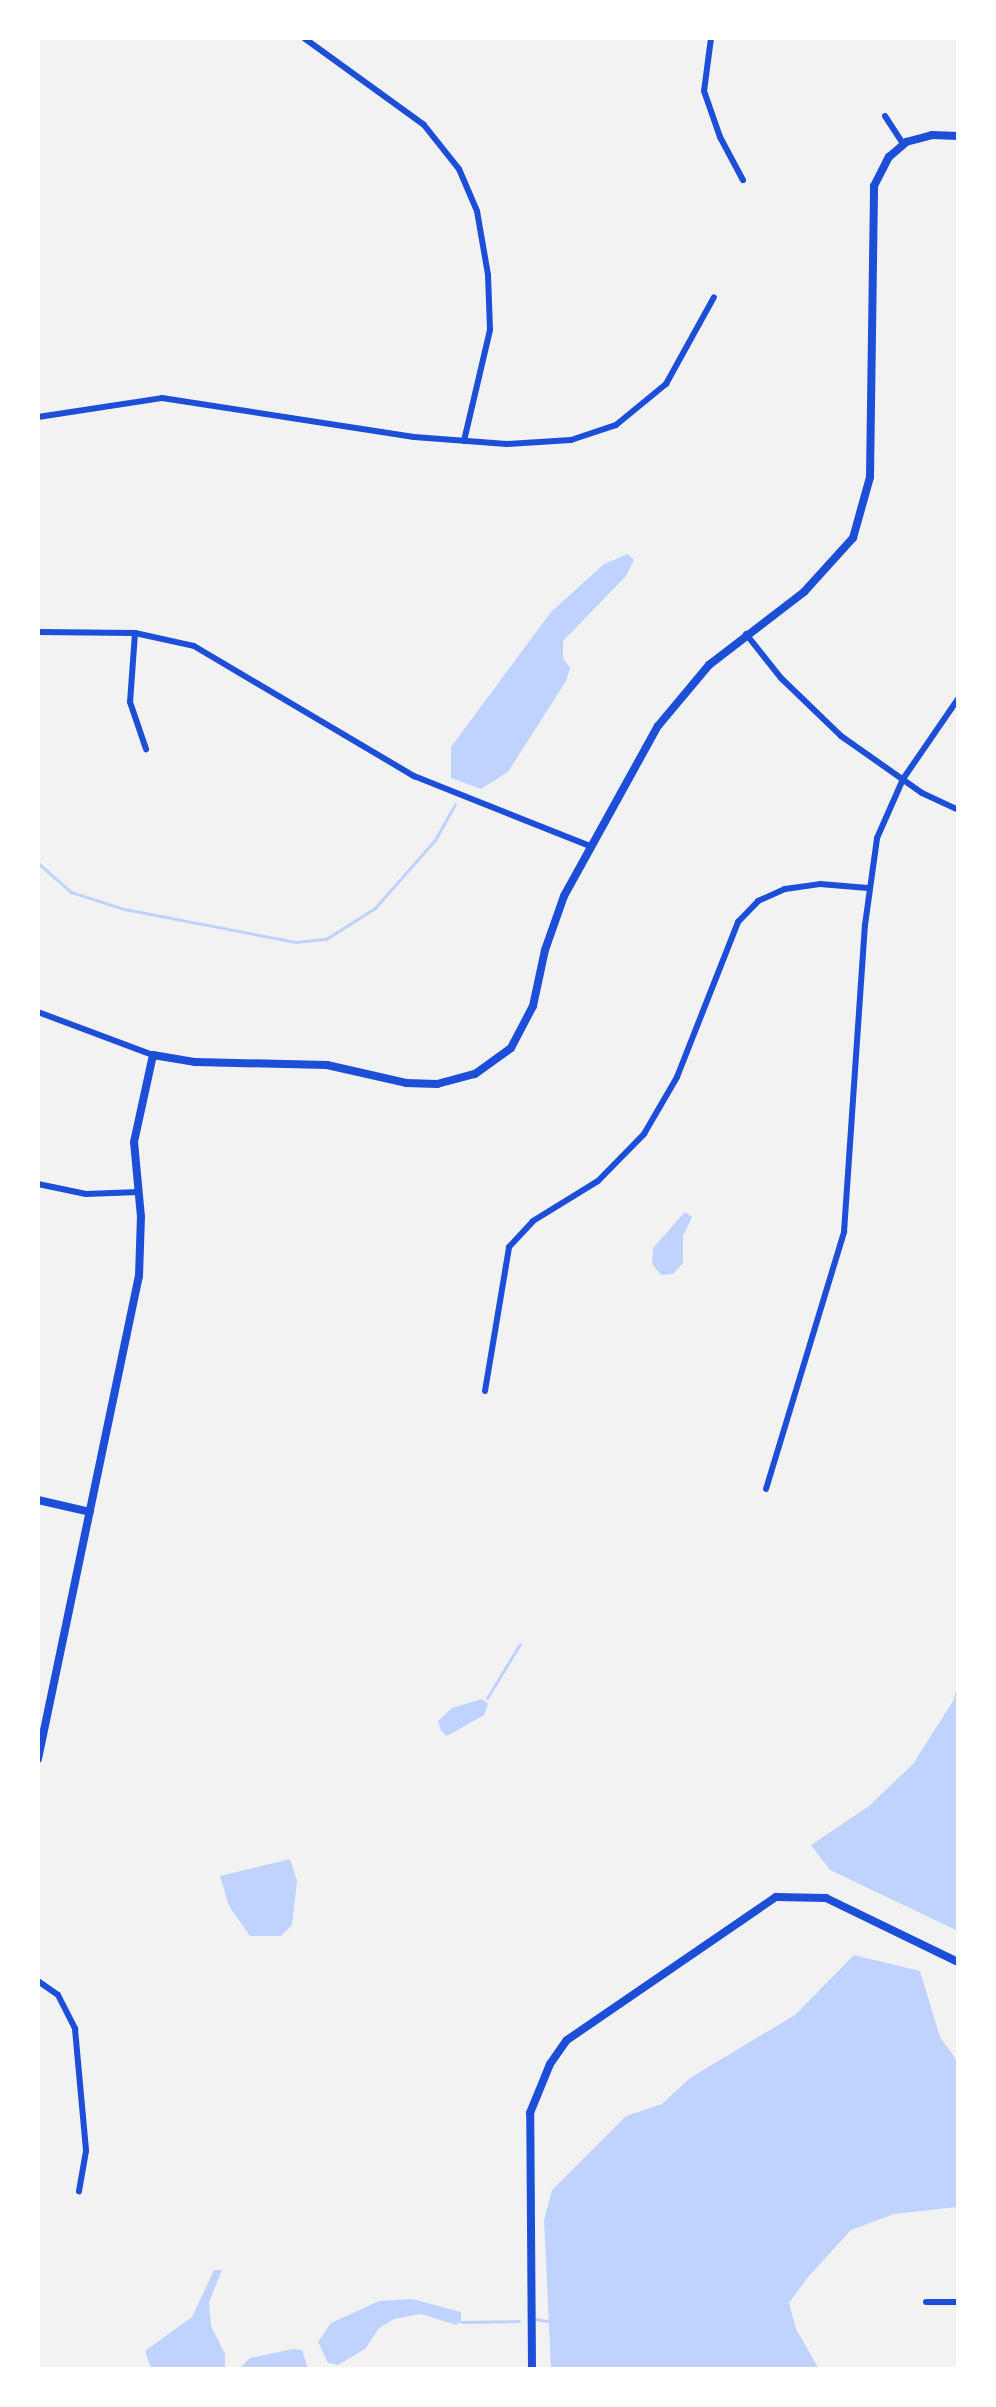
<!DOCTYPE html>
<html>
<head>
<meta charset="utf-8">
<style>
	body { margin:0 }
	#map { position:relative; width:996px; height:2407px; overflow:hidden; background:#f2f2f2; font-family:"Open Sans",sans-serif }
	div>[style] { position:absolute }
	.water>* { inset:0; background:#bfd3fe }
	.stream>* { height:3px; margin:-1.5px; padding:0 1.5px; transform-origin:1.5px; border-radius:1.5px; background:#bfd3fe }
	.minor>* { height:6px; margin:-3px; padding:0 3px; transform-origin:3px; border-radius:3px; background:#1d4ed8 }
	.tertiary>* { height:8px; margin:-4px; padding:0 4px; transform-origin:4px; border-radius:4px; background:#1d4ed8 }
	span { translate:-50% -50%; white-space:nowrap; text-align:center; line-height:1.15; -webkit-text-stroke:6px #fff; paint-order:stroke }
	.frame { position:absolute; inset:0; border:40px solid #fff; pointer-events:none }
</style>
</head>
<body>
<div id="map">
	<div class="water">
		<i style="clip-path:polygon(628px 554px,634px 560px,626px 576px,563px 641px,563px 658px,570px 668px,566px 681px,508px 772px,481px 789px,451px 778px,451px 747px,551px 612px,604px 564px)"></i>
		<i style="clip-path:polygon(685px 1212px,692px 1217px,683px 1236px,683px 1263px,673px 1274px,661px 1275px,652px 1264px,653px 1248px)"></i>
		<i style="clip-path:polygon(958px 1684px,958px 1931px,830px 1870px,811px 1845px,869px 1806px,913px 1764px,953px 1701px)"></i>
		<i style="clip-path:polygon(482px 1699px,488px 1704px,484px 1715px,447px 1736px,441px 1731px,438px 1721px,452px 1708px)"></i>
		<i style="clip-path:polygon(290px 1859px,297px 1881px,292px 1925px,281px 1936px,250px 1936px,229px 1906px,220px 1876px)"></i>
		<i style="clip-path:polygon(854px 1955px,920px 1971px,940px 2037px,958px 2062px,958px 2207px,894px 2214px,851px 2230px,808px 2277px,789px 2303px,796px 2329px,819px 2369px,551px 2369px,544px 2220px,552px 2190px,626px 2116px,662px 2104px,690px 2078px,795px 2015px)"></i>
		<i style="clip-path:polygon(214px 2270px,222px 2270px,209px 2302px,211px 2326px,225px 2354px,225px 2369px,151px 2369px,145px 2351px,192px 2317px)"></i>
		<i style="clip-path:polygon(412px 2299px,461px 2312px,461px 2322px,456px 2325px,421px 2314px,394px 2319px,379px 2328px,365px 2349px,338px 2365px,328px 2363px,318px 2342px,331px 2323px,379px 2301px)"></i>
		<i style="clip-path:polygon(293px 2349px,302px 2350px,308px 2369px,239px 2369px,250px 2358px)"></i>
	</div>
	<div class="stream">
		<i style="left:38px;top:863px;width:44px;rotate:41.3deg"></i>
		<i style="left:71px;top:892px;width:56px;rotate:17.8deg"></i>
		<i style="left:124px;top:909px;width:175px;rotate:10.9deg"></i>
		<i style="left:296px;top:942px;width:30px;rotate:-6deg"></i>
		<i style="left:326px;top:939px;width:58px;rotate:-32.3deg"></i>
		<i style="left:375px;top:908px;width:91px;rotate:-48.6deg"></i>
		<i style="left:435px;top:840px;width:41px;rotate:-60.9deg"></i>
		<i style="left:487px;top:1698px;width:63px;rotate:-58.6deg"></i>
		<i style="left:536px;top:2319px;width:15px;rotate:11deg"></i>
		<i style="left:461px;top:2322px;width:58px;rotate:-1deg"></i>
	</div>
	<div class="minor">
		<i style="left:304px;top:38px;width:148px;rotate:35.9deg"></i>
		<i style="left:424px;top:125px;width:56px;rotate:51.5deg"></i>
		<i style="left:459px;top:169px;width:46px;rotate:66.8deg"></i>
		<i style="left:477px;top:211px;width:65px;rotate:80.2deg"></i>
		<i style="left:488px;top:275px;width:55px;rotate:87.9deg"></i>
		<i style="left:490px;top:330px;width:114px;rotate:103.2deg"></i>
		<i style="left:711px;top:38px;width:53px;rotate:97.5deg"></i>
		<i style="left:704px;top:91px;width:49px;rotate:70.8deg"></i>
		<i style="left:720px;top:137px;width:49px;rotate:61.9deg"></i>
		<i style="left:885px;top:116px;width:33px;rotate:57deg"></i>
		<i style="left:38px;top:417px;width:125px;rotate:-8.7deg"></i>
		<i style="left:162px;top:398px;width:255px;rotate:8.8deg"></i>
		<i style="left:414px;top:437px;width:93px;rotate:4.3deg"></i>
		<i style="left:507px;top:444px;width:64px;rotate:-3.6deg"></i>
		<i style="left:571px;top:440px;width:47px;rotate:-18.4deg"></i>
		<i style="left:616px;top:425px;width:65px;rotate:-39.4deg"></i>
		<i style="left:666px;top:384px;width:99px;rotate:-61.1deg"></i>
		<i style="left:38px;top:632px;width:97px;rotate:0.6deg"></i>
		<i style="left:135px;top:633px;width:60px;rotate:12.4deg"></i>
		<i style="left:194px;top:646px;width:256px;rotate:30.6deg"></i>
		<i style="left:414px;top:776px;width:189px;rotate:21.7deg"></i>
		<i style="left:135px;top:633px;width:69px;rotate:94.1deg"></i>
		<i style="left:130px;top:702px;width:50px;rotate:71.2deg"></i>
		<i style="left:746px;top:634px;width:56px;rotate:51.5deg"></i>
		<i style="left:781px;top:678px;width:83px;rotate:44deg"></i>
		<i style="left:841px;top:736px;width:99px;rotate:35.1deg"></i>
		<i style="left:922px;top:793px;width:40px;rotate:25deg"></i>
		<i style="left:38px;top:1012px;width:123px;rotate:20.5deg"></i>
		<i style="left:38px;top:1184px;width:49px;rotate:11.8deg"></i>
		<i style="left:86px;top:1194px;width:53px;rotate:-2.2deg"></i>
		<i style="left:485px;top:1391px;width:146px;rotate:-80.5deg"></i>
		<i style="left:509px;top:1247px;width:35px;rotate:-47deg"></i>
		<i style="left:533px;top:1221px;width:76px;rotate:-31.6deg"></i>
		<i style="left:598px;top:1181px;width:66px;rotate:-45.6deg"></i>
		<i style="left:644px;top:1134px;width:66px;rotate:-59.9deg"></i>
		<i style="left:677px;top:1077px;width:167px;rotate:-68.5deg"></i>
		<i style="left:738px;top:922px;width:29px;rotate:-46deg"></i>
		<i style="left:758px;top:901px;width:30px;rotate:-24deg"></i>
		<i style="left:785px;top:889px;width:35px;rotate:-8deg"></i>
		<i style="left:820px;top:884px;width:48px;rotate:4.8deg"></i>
		<i style="left:766px;top:1489px;width:269px;rotate:-73.1deg"></i>
		<i style="left:844px;top:1232px;width:308px;rotate:-86.1deg"></i>
		<i style="left:865px;top:925px;width:88px;rotate:-82.1deg"></i>
		<i style="left:877px;top:838px;width:64px;rotate:-66.2deg"></i>
		<i style="left:903px;top:779px;width:97px;rotate:-55.5deg"></i>
		<i style="left:38px;top:1981px;width:24px;rotate:35deg"></i>
		<i style="left:58px;top:1995px;width:38px;rotate:63deg"></i>
		<i style="left:75px;top:2029px;width:122px;rotate:84.8deg"></i>
		<i style="left:86px;top:2151px;width:41px;rotate:99.9deg"></i>
		<i style="left:926px;top:2302px;width:32px"></i>
	</div>
	<div class="tertiary">
		<i style="left:38px;top:1500px;width:53px;rotate:13deg"></i>
		<i style="left:38px;top:1759px;width:493px;rotate:-78.2deg"></i>
		<i style="left:139px;top:1276px;width:59px;rotate:-88.1deg"></i>
		<i style="left:141px;top:1217px;width:75px;rotate:-95.3deg"></i>
		<i style="left:134px;top:1142px;width:89px;rotate:-77.7deg"></i>
		<i style="left:153px;top:1055px;width:43px;rotate:9.5deg"></i>
		<i style="left:195px;top:1062px;width:132px;rotate:1.3deg"></i>
		<i style="left:327px;top:1065px;width:81px;rotate:12.8deg"></i>
		<i style="left:406px;top:1083px;width:31px;rotate:2deg"></i>
		<i style="left:437px;top:1084px;width:39px;rotate:-15deg"></i>
		<i style="left:475px;top:1074px;width:44px;rotate:-35.8deg"></i>
		<i style="left:511px;top:1048px;width:47px;rotate:-62.4deg"></i>
		<i style="left:533px;top:1006px;width:57px;rotate:-77.9deg"></i>
		<i style="left:545px;top:950px;width:57px;rotate:-70.6deg"></i>
		<i style="left:564px;top:896px;width:194px;rotate:-61.1deg"></i>
		<i style="left:658px;top:726px;width:80px;rotate:-50.1deg"></i>
		<i style="left:709px;top:665px;width:120px;rotate:-37.5deg"></i>
		<i style="left:804px;top:592px;width:73px;rotate:-47.8deg"></i>
		<i style="left:853px;top:538px;width:63px;rotate:-74.4deg"></i>
		<i style="left:870px;top:477px;width:291px;rotate:-89.2deg"></i>
		<i style="left:874px;top:186px;width:33px;rotate:-63deg"></i>
		<i style="left:889px;top:157px;width:23px;rotate:-41deg"></i>
		<i style="left:906px;top:142px;width:27px;rotate:-15deg"></i>
		<i style="left:932px;top:135px;width:26px;rotate:2deg"></i>
		<i style="left:532px;top:2369px;width:256px;rotate:-90.4deg"></i>
		<i style="left:530px;top:2113px;width:53px;rotate:-67.8deg"></i>
		<i style="left:550px;top:2064px;width:29px;rotate:-55deg"></i>
		<i style="left:567px;top:2040px;width:253px;rotate:-34.4deg"></i>
		<i style="left:776px;top:1897px;width:50px;rotate:1.1deg"></i>
		<i style="left:826px;top:1898px;width:147px;rotate:25.9deg"></i>
	</div>
	<div class="frame"></div>
</div>
</body>
</html>
